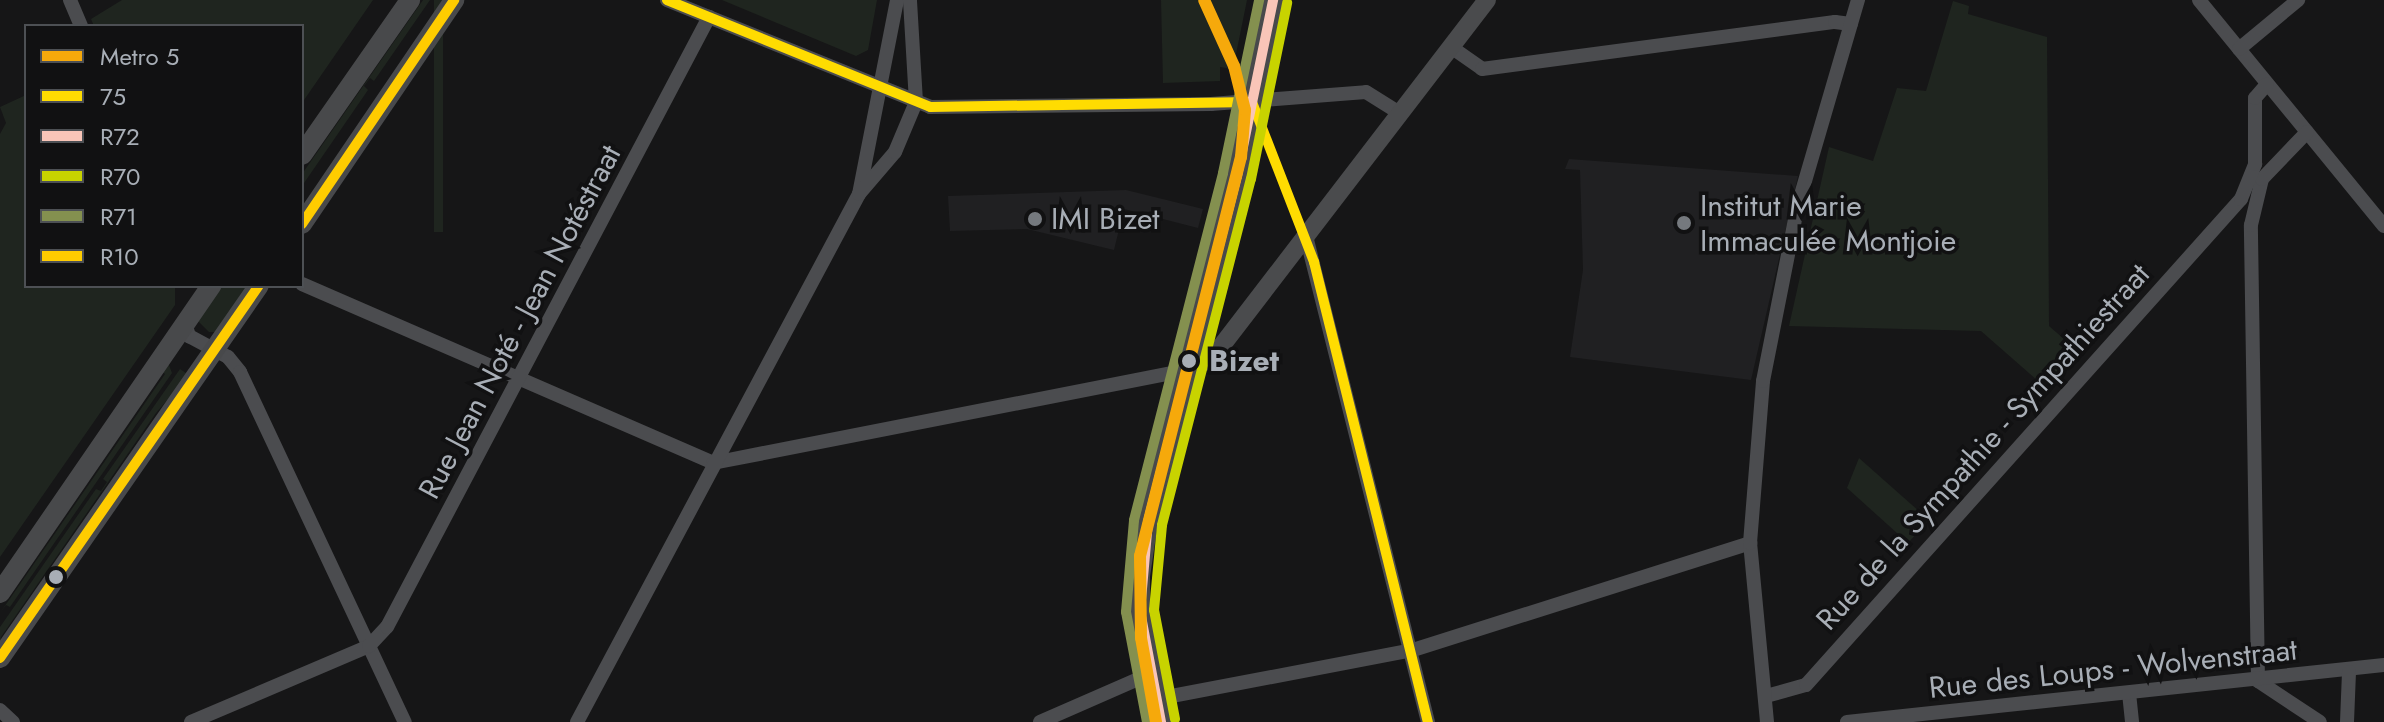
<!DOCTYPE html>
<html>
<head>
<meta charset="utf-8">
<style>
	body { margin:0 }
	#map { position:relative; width:2384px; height:722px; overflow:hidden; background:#161617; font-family:Jost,sans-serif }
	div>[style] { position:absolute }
	.built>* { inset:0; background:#202022 }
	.green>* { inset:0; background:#1f251f; transform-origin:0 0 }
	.street>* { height:14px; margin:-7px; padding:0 7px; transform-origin:7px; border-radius:7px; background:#4b4c4f }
	.secondary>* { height:18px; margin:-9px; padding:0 9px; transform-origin:9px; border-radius:9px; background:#4a4b4d }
	.primary>* { height:20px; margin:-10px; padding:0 10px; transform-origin:10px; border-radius:10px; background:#48494b }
	.bus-1>* { height:10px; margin:-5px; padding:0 5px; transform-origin:5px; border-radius:5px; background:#ffdc01 }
	.bus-2>* { height:10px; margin:-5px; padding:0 5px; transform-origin:5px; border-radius:5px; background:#f9c5b8 }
	.bus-3>* { height:10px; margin:-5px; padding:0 5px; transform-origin:5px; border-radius:5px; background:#c8d300 }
	.bus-4>* { height:10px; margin:-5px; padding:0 5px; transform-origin:5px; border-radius:5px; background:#84904f }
	.bus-5>* { height:10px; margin:-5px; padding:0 5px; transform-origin:5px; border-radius:5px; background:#fc0 }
	.metro-1>* { height:12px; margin:-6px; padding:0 6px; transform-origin:6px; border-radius:6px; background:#f6a90b }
	.dots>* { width:22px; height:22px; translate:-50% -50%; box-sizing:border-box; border:4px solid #111112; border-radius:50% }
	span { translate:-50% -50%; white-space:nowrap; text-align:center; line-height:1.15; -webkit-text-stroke:7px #111112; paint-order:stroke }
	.poi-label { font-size:30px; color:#a8aeb6 }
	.left { translate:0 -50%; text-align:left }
	.street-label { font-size:30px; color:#a8aeb6 }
	.stop-label { font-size:30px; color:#a8aeb6; font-weight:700 }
	.legend { position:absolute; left:24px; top:24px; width:280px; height:264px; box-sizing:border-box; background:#111112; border:2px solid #4d5054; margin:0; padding:10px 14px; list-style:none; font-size:24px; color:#a8aeb6 }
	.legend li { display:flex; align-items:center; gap:16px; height:40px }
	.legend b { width:40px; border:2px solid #4d5054 }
</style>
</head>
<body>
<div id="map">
	<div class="built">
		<i style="clip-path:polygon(1569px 159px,1798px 176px,1751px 380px,1570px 357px,1583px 270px,1580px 170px,1565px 169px)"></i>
		<i style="clip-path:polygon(1126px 190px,1203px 209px,1198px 228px,1124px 209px,1114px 250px,1027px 229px,950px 231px,948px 196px)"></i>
	</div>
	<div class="green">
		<i style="clip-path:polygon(122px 0,373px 0,302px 103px,302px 26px,94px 26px,91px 19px)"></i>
		<i style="clip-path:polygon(423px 0,430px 0,374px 81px,370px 78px,364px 86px,368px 90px,302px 186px,302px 174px)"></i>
		<i style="left:434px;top:0;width:9px;height:232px"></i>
		<i style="clip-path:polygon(722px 0,877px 0,868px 50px,856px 56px)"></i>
		<i style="clip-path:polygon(1161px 0,1247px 0,1233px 69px,1220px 67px,1220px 81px,1163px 83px)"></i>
		<i style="clip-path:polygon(1953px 1px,1969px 6px,1968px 14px,2047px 37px,2049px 326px,2079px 352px,2047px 389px,1981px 331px,1789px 326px,1829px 147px,1873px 161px,1897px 88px,1926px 91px)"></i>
		<i style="clip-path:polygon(26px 95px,26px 286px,175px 286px,175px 305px,0 557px,0 134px,6px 123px,0 107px)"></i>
		<i style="clip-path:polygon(218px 286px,251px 286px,217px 332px,209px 332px,198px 321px)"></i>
		<i style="clip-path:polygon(167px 360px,172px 373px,10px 607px,6px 605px,0 613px,165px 374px,160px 370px)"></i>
		<i style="clip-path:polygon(180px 369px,189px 375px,156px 413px,1px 637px,0 646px,0 627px,96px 489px,101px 491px,107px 482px,103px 479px)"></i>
		<i style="clip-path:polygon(1859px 458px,1929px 520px,1908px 543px,1847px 488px)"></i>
	</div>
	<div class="street">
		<i style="left:70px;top:0;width:28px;rotate:67deg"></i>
		<i style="left:667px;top:0;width:284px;rotate:22.1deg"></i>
		<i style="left:930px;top:107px;width:281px;rotate:-0.6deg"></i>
		<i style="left:1211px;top:104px;width:155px;rotate:-4.4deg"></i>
		<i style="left:1366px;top:92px;width:40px;rotate:32deg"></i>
		<i style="left:2199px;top:0;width:292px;rotate:50.7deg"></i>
		<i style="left:1451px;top:47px;width:38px;rotate:35deg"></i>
		<i style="left:1482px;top:69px;width:356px;rotate:-7.6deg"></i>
		<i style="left:1835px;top:22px;width:16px;rotate:7deg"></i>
		<i style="left:2239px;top:49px;width:77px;rotate:-39.7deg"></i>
		<i style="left:859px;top:194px;width:198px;rotate:-78.9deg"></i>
		<i style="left:1306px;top:236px;width:501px;rotate:75.91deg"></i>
		<i style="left:302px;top:284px;width:448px;rotate:23.5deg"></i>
		<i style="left:713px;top:463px;width:485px;rotate:-11.1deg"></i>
		<i style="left:185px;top:323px;width:14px;rotate:73deg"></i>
		<i style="left:189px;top:336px;width:44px;rotate:28.3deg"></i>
		<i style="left:228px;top:357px;width:19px;rotate:51deg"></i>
		<i style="left:240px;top:372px;width:387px;rotate:64.8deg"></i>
		<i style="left:2258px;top:681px;width:456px;rotate:-90.9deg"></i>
		<i style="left:2251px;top:225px;width:47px;rotate:-76.6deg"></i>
		<i style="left:2262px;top:179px;width:65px;rotate:-46.2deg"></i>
		<i style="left:2258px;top:681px;width:74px;rotate:33.5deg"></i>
		<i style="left:2129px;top:693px;width:29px;rotate:84deg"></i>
		<i style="left:1766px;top:696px;width:41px;rotate:-15.4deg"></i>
		<i style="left:1806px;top:685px;width:652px;rotate:-48.17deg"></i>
		<i style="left:2241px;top:199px;width:38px;rotate:-68deg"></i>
		<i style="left:2255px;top:164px;width:66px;rotate:-90deg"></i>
		<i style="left:2255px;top:98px;width:18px;rotate:-49deg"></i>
		<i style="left:1156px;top:699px;width:262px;rotate:-10.8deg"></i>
		<i style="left:1413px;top:650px;width:354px;rotate:-17.6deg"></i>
		<i style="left:0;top:710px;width:18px;rotate:43deg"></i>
		<i style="left:191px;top:722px;width:194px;rotate:-23.1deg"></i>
		<i style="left:369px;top:646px;width:26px;rotate:-47deg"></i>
		<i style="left:387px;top:627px;width:690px;rotate:-62.17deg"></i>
		<i style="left:577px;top:722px;width:599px;rotate:-61.89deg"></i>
		<i style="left:859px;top:194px;width:55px;rotate:-49.4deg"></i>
		<i style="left:895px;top:152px;width:54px;rotate:-67.2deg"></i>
		<i style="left:916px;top:102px;width:102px;rotate:-93.4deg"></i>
		<i style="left:1040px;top:722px;width:120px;rotate:-23.6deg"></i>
		<i style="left:1767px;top:722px;width:180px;rotate:-95.4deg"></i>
		<i style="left:1750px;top:543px;width:163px;rotate:-85.4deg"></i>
		<i style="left:1763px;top:381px;width:179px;rotate:-78.8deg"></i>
		<i style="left:1798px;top:205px;width:214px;rotate:-73.7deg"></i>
		<i style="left:1847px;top:722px;width:540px;rotate:-6.06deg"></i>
		<i style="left:2347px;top:722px;width:50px;rotate:-87.7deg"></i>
	</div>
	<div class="secondary">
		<i style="left:1189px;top:370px;width:27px;rotate:-28deg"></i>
		<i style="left:1213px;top:357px;width:450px;rotate:-52.5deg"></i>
	</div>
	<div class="primary">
		<i style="left:302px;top:155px;width:189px;rotate:-55.1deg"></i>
		<i style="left:302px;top:224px;width:271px;rotate:-55.8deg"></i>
		<i style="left:0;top:593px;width:373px;rotate:-55.5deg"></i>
		<i style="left:0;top:658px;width:453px;rotate:-55.2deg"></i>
		<i style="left:1161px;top:722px;width:113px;rotate:-100.7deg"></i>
		<i style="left:1140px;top:611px;width:35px;rotate:-90deg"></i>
		<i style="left:1140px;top:576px;width:55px;rotate:-81.6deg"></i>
		<i style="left:1148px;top:522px;width:357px;rotate:-75.6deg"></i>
		<i style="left:1237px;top:176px;width:180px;rotate:-78.4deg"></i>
	</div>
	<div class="bus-1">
		<i style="left:667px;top:0;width:284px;rotate:22.1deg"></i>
		<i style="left:930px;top:107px;width:322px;rotate:-0.9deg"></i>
		<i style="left:1252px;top:102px;width:172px;rotate:68.8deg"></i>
		<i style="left:1314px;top:262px;width:474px;rotate:76.1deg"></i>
	</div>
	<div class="bus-2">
		<i style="left:1161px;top:722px;width:113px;rotate:-100.7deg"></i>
		<i style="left:1140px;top:611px;width:89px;rotate:-84.9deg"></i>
		<i style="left:1148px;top:522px;width:357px;rotate:-75.6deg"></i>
		<i style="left:1237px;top:176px;width:180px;rotate:-78.4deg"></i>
	</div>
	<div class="bus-3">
		<i style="left:1175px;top:719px;width:111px;rotate:-100.9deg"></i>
		<i style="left:1154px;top:610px;width:85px;rotate:-84.6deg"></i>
		<i style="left:1162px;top:525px;width:357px;rotate:-75.6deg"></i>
		<i style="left:1251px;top:179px;width:180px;rotate:-78.4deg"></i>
	</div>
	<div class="bus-4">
		<i style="left:1147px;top:722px;width:112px;rotate:-100.8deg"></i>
		<i style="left:1126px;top:612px;width:92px;rotate:-85deg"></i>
		<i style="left:1134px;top:520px;width:358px;rotate:-75.6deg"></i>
		<i style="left:1223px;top:173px;width:177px;rotate:-78.2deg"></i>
	</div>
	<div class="bus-5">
		<i style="left:302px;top:224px;width:271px;rotate:-55.8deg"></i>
		<i style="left:0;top:658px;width:453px;rotate:-55.2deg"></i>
	</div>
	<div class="metro-1">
		<i style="left:1156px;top:722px;width:85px;rotate:-100.1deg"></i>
		<i style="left:1141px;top:638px;width:82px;rotate:-90.7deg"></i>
		<i style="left:1140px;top:556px;width:412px;rotate:-75.8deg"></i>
		<i style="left:1241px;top:157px;width:47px;rotate:-85.1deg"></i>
		<i style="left:1245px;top:110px;width:45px;rotate:-104deg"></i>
		<i style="left:1234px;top:66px;width:72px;rotate:-114.4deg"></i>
	</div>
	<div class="dots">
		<i style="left:1035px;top:219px;background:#75797e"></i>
		<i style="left:1684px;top:223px;background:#75797e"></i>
		<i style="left:1189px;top:361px;background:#a8aeb6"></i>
		<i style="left:56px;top:577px;background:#a8aeb6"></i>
	</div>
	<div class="poi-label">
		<span class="left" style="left:1700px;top:223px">Institut Marie<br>Immaculée Montjoie</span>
		<span class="left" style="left:1051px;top:219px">IMI Bizet</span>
	</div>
	<div class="street-label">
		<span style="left:520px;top:322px;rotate:-62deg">Rue Jean Noté - Jean Notéstraat</span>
		<span style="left:1983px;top:447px;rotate:-48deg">Rue de la Sympathie - Sympathiestraat</span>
		<span style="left:2113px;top:669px;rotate:-6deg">Rue des Loups - Wolvenstraat</span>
	</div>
	<div class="stop-label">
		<span class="left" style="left:1209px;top:361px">Bizet</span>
	</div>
	<ul class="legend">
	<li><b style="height:10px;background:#f6a90b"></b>Metro 5</li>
	<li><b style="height:10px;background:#ffdc01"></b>75</li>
	<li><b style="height:10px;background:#f9c5b8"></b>R72</li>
	<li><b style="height:10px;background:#c8d300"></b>R70</li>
	<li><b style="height:10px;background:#84904f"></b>R71</li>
	<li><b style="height:10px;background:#fc0"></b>R10</li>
	</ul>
</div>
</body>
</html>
